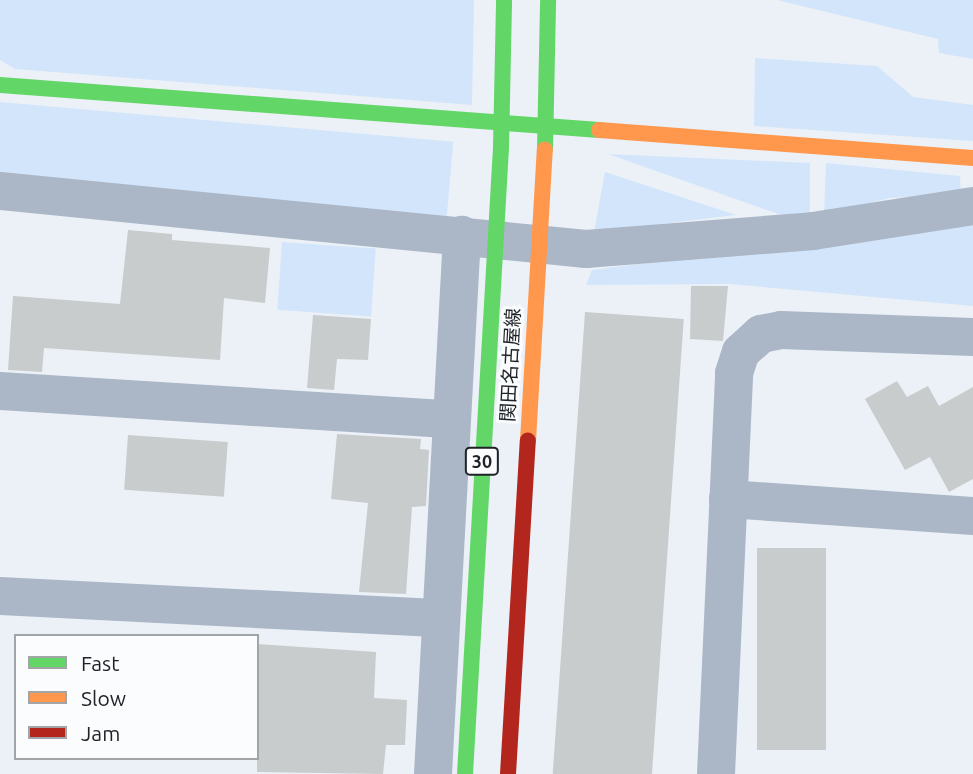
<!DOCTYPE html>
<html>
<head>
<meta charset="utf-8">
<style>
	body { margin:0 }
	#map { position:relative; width:973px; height:774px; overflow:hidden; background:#ebf1f7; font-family:Ubuntu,"Noto Sans JP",sans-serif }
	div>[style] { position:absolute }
	.green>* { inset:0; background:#d3e5fb; transform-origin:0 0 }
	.building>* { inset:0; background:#c8cccc; transform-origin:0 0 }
	.street>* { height:38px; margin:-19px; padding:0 19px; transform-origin:19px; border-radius:19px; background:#abb7c7 }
	.fast>* { height:16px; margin:-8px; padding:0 8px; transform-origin:8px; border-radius:8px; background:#63d668 }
	.slow>* { height:16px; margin:-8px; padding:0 8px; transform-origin:8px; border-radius:8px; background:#ff974d }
	.fast-bridge>* { height:16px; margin:-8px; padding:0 8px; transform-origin:8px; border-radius:8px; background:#63d668 }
	.slow-bridge>* { height:16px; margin:-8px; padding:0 8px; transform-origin:8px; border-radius:8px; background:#ff974d }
	.jam-bridge>* { height:16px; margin:-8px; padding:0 8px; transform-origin:8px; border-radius:8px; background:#b3261e }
	span { translate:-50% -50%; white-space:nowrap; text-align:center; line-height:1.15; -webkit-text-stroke:6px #fafcfe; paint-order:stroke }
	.shield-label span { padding:2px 5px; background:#fafcfe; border:2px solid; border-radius:5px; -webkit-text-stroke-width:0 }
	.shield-label { font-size:18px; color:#1f2226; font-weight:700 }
	.street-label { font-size:19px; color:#1f2226 }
	.legend { position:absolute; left:14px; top:634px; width:245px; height:126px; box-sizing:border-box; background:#fafcfe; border:2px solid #a2a5a8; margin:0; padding:9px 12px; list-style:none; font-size:21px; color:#1f2226 }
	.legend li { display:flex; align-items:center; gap:14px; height:35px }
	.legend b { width:35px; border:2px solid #a2a5a8 }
</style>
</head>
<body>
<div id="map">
	<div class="green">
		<i style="clip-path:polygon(0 0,474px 0,472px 105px,15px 69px,0 60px)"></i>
		<i style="clip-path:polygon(777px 0,973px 0,973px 59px,939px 53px,938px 39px)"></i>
		<i style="clip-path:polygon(755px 58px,877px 66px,913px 97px,973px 105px,973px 141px,754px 126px)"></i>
		<i style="left:0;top:102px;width:455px;height:75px;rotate:5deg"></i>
		<i style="clip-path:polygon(608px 154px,810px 163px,810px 217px,778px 214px)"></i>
		<i style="clip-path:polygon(826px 163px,960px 176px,961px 194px,890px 198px,824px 214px)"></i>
		<i style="clip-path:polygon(605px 172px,736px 215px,594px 232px)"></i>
		<i style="clip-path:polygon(973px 221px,973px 306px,730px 284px,586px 285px,592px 270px)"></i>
		<i style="left:282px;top:242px;width:94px;height:68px;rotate:4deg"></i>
	</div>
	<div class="building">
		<i style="clip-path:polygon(128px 230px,172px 234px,172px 240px,270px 248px,265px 303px,224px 298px,220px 360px,44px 348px,42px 372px,8px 370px,13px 296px,120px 304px)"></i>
		<i style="clip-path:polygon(691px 286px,728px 286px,723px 341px,690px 339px)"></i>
		<i style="left:585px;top:312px;width:99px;height:463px;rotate:4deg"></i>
		<i style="clip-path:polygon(313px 315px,371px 319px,368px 360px,337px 359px,334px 390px,307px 388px)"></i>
		<i style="clip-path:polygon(897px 381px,907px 397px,928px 386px,939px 406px,973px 387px,973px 479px,949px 492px,930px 457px,905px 470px,865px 399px)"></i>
		<i style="clip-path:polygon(337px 434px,421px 439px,420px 449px,429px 450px,426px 506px,412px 507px,406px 594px,359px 592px,368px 503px,331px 499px)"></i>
		<i style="left:128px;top:435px;width:100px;height:55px;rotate:4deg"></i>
		<i style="left:757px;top:548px;width:69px;height:202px"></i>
		<i style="clip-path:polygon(257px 644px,376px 652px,374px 698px,407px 700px,405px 745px,386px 745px,383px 774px,257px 772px)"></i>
	</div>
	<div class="street">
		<i style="left:0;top:191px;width:589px;rotate:5.65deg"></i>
		<i style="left:586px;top:249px;width:228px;rotate:-4.5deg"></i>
		<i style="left:813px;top:231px;width:162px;rotate:-8.9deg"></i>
		<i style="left:0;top:391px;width:452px;rotate:3.6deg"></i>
		<i style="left:728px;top:499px;width:246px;rotate:4deg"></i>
		<i style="left:0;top:596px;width:441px;rotate:2.9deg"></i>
		<i style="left:433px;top:774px;width:540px;rotate:-86.92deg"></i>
		<i style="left:716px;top:774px;width:401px;rotate:-87.4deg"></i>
		<i style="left:734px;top:373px;width:22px;rotate:-72deg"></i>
		<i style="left:741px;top:352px;width:27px;rotate:-42deg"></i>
		<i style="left:761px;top:334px;width:20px;rotate:-11deg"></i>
		<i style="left:781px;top:330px;width:192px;rotate:2.1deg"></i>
	</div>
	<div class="fast">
		<i style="left:0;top:85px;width:601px;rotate:4.3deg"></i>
		<i style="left:501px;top:147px;width:147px;rotate:-88.8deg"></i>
		<i style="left:545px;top:149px;width:149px;rotate:-88.8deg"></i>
	</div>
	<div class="slow">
		<i style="left:599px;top:130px;width:375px;rotate:4.3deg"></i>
	</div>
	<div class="fast-bridge">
		<i style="left:465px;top:774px;width:628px;rotate:-86.71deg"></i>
	</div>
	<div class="slow-bridge">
		<i style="left:528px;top:441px;width:292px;rotate:-86.7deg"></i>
	</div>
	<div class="jam-bridge">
		<i style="left:508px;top:774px;width:334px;rotate:-86.6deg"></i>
	</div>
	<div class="shield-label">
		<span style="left:482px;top:461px">30</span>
	</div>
	<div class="street-label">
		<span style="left:511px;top:365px;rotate:-87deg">関田名古屋線</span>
	</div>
	<ul class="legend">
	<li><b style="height:9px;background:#63d668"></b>Fast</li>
	<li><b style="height:9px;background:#ff974d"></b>Slow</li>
	<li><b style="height:9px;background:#b3261e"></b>Jam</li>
	</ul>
</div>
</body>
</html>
